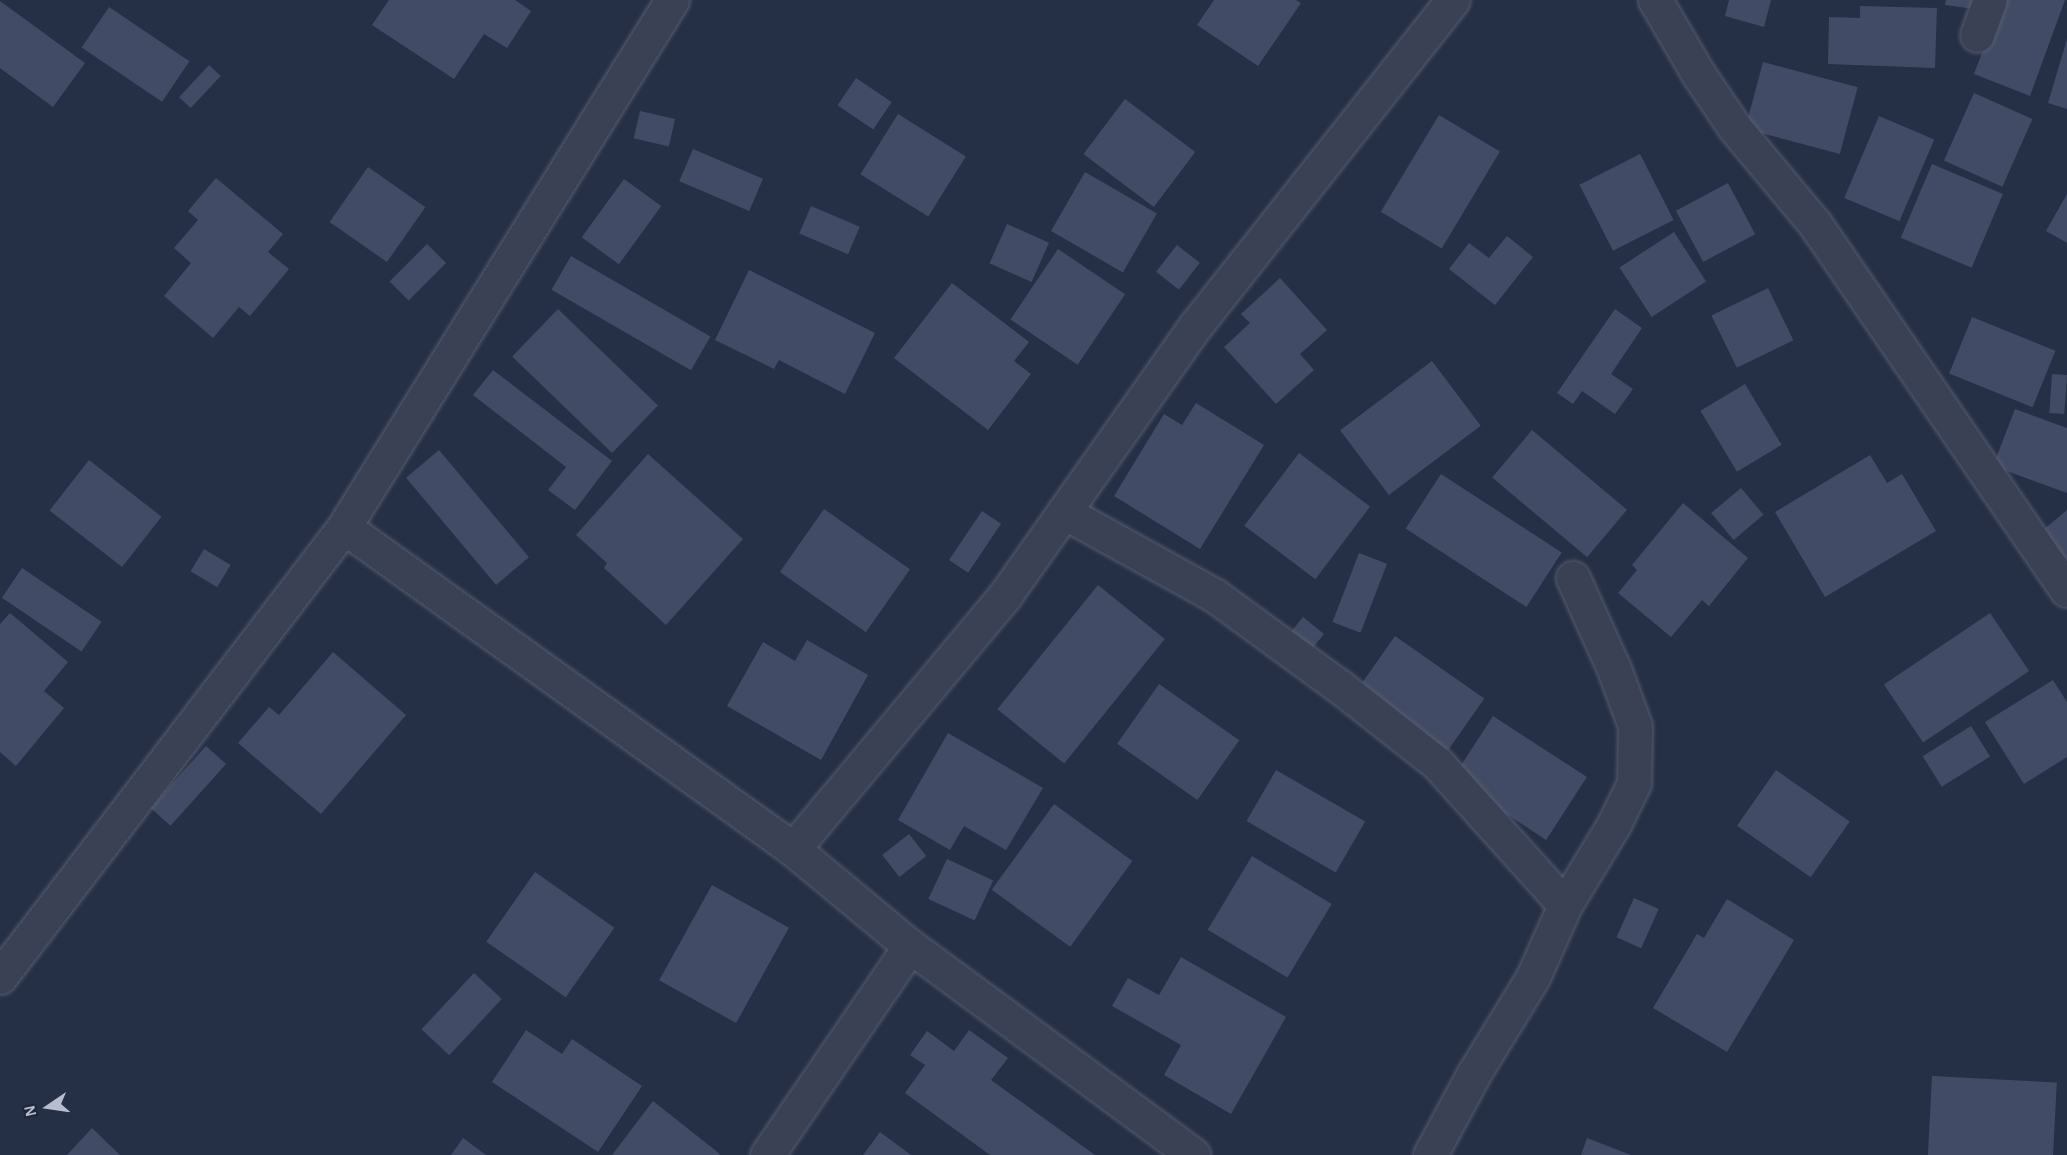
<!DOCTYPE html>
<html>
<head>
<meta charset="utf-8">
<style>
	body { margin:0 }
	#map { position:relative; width:2067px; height:1155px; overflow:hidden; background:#252f45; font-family:"Alegreya Sans",sans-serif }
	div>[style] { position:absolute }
	.building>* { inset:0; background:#424b65; transform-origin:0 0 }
	.roads { filter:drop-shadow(0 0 2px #555c6f) drop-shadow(0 0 2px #555c6f) }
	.minor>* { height:33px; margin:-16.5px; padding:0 16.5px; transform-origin:16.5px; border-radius:16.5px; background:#3a4154 }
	span { translate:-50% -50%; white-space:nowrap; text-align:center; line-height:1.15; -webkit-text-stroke:6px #1e263a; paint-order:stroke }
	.north { position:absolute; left:18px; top:1077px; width:60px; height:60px; -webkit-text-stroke:4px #1e263a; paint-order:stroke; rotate:257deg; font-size:16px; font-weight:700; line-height:24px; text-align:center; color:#b7bdce }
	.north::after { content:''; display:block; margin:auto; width:21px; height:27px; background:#b7bdce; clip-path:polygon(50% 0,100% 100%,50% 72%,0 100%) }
</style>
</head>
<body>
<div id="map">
	<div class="building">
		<i style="clip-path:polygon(389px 0,515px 0,531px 11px,507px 48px,484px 34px,454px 79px,372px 25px)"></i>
		<i style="clip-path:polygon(1214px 0,1296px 0,1301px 3px,1258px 66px,1197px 25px)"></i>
		<i style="clip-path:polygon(1729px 0,1771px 0,1764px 27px,1725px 16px)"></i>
		<i style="clip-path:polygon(1946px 0,1976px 0,1975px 9px,1945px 5px)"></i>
		<i style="clip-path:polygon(2002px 0,2065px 0,2030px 96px,1974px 74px)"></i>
		<i style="clip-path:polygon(0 1px,85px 63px,53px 107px,0 68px)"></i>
		<i style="clip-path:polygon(1860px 6px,1937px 8px,1935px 68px,1828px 64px,1829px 17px,1860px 18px)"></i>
		<i style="left:109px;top:7px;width:97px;height:49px;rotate:34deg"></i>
		<i style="clip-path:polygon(2067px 39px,2067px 109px,2048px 103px)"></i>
		<i style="left:1763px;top:62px;width:98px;height:69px;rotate:15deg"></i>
		<i style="left:209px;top:65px;width:16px;height:44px;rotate:43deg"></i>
		<i style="left:856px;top:78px;width:43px;height:33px;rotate:34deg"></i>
		<i style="left:1974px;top:93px;width:64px;height:74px;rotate:24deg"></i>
		<i style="left:1125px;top:99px;width:88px;height:69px;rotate:37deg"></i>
		<i style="left:640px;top:111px;width:36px;height:28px;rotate:13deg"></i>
		<i style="left:898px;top:114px;width:80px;height:71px;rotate:32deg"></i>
		<i style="left:1439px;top:115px;width:71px;height:113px;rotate:31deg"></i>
		<i style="left:1879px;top:116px;width:60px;height:89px;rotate:23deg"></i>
		<i style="left:693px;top:149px;width:76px;height:35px;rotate:23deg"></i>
		<i style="left:1640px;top:154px;width:74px;height:68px;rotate:63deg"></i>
		<i style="left:1932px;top:164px;width:77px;height:80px;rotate:23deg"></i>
		<i style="left:368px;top:167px;width:70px;height:67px;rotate:35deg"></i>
		<i style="left:1085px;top:172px;width:83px;height:68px;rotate:30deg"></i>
		<i style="clip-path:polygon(216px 178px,283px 234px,268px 252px,289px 269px,250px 316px,239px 307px,213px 338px,164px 296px,191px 263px,174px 248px,198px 220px,188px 211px)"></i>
		<i style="left:624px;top:179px;width:46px;height:72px;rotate:36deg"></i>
		<i style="left:1728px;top:183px;width:58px;height:59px;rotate:62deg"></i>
		<i style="clip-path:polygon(2067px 194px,2067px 243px,2046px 231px)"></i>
		<i style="left:811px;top:206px;width:53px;height:30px;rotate:23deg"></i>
		<i style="left:1007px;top:224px;width:46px;height:43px;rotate:24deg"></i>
		<i style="left:1674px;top:232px;width:59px;height:65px;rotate:57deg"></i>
		<i style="clip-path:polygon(1507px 236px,1533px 257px,1495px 305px,1449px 269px,1469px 243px,1489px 258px)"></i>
		<i style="left:427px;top:244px;width:27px;height:53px;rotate:45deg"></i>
		<i style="left:1177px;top:245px;width:29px;height:34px;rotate:38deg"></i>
		<i style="left:1058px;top:249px;width:81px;height:85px;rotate:34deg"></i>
		<i style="left:571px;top:256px;width:161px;height:39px;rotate:30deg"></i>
		<i style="clip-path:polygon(749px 270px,875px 333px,845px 394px,779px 360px,774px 369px,715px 340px)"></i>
		<i style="clip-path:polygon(1280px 278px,1327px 330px,1300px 354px,1314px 370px,1276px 404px,1224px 347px,1250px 323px,1241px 314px)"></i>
		<i style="clip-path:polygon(952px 283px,1029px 342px,1014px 361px,1031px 374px,988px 430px,894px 358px)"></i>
		<i style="left:1768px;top:288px;width:58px;height:63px;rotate:64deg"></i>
		<i style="left:558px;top:309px;width:139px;height:66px;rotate:44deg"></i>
		<i style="clip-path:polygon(1615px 309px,1642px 328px,1611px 374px,1633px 389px,1615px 414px,1582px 391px,1573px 404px,1557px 393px)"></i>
		<i style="left:1972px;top:317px;width:90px;height:61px;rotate:22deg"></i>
		<i style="left:1432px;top:361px;width:81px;height:115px;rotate:53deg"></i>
		<i style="clip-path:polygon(493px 370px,612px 461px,575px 510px,548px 490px,566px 467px,473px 395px)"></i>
		<i style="left:2052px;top:374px;width:15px;height:39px;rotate:4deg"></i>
		<i style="left:1745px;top:384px;width:71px;height:52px;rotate:59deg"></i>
		<i style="clip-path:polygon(1196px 403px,1264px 445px,1200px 549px,1114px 496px,1164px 414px,1182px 425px)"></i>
		<i style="clip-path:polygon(2015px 409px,2067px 428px,2067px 493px,1993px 466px)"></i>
		<i style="left:1532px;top:430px;width:124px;height:62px;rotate:40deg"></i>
		<i style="left:439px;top:450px;width:140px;height:43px;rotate:50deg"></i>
		<i style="left:1299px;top:453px;width:89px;height:91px;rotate:37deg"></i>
		<i style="clip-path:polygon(648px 454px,743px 539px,666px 625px,604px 568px,607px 563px,576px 535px)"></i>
		<i style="clip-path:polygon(1870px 455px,1887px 483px,1902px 474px,1936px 531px,1825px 597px,1775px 512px)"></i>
		<i style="left:89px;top:460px;width:92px;height:64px;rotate:38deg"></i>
		<i style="left:1441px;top:474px;width:144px;height:65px;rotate:33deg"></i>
		<i style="left:1741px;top:488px;width:35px;height:39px;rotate:50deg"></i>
		<i style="clip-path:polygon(1683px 503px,1748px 558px,1709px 606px,1702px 600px,1671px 637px,1618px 593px,1637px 570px,1632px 565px)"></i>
		<i style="left:824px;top:509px;width:105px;height:77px;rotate:35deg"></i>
		<i style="clip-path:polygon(2067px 510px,2067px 560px,2043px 530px)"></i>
		<i style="left:982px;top:511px;width:23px;height:59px;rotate:34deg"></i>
		<i style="left:204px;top:549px;width:31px;height:26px;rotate:31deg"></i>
		<i style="left:1359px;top:553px;width:30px;height:74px;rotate:21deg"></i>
		<i style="left:22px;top:568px;width:96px;height:36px;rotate:34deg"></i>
		<i style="left:1098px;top:585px;width:86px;height:160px;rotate:39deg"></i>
		<i style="clip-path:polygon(10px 613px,68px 662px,44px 691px,64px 708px,16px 766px,0 752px,0 624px)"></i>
		<i style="left:1990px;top:613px;width:70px;height:128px;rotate:56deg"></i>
		<i style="left:1303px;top:617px;width:27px;height:32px;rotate:39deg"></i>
		<i style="left:1395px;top:636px;width:109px;height:69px;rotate:35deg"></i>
		<i style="clip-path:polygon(807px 640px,868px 675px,821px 760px,727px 706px,763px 642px,795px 661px)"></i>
		<i style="clip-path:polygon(333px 652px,406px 715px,321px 814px,238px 743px,269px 707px,279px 715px)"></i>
		<i style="clip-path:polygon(2053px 680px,2067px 702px,2067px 757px,2024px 784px,1985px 722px)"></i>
		<i style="left:1159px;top:684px;width:98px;height:73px;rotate:35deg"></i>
		<i style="left:1493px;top:716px;width:112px;height:75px;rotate:33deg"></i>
		<i style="left:1971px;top:726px;width:36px;height:57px;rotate:58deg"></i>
		<i style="clip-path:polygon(948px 733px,1043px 788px,1006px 850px,964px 826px,950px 850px,898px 820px)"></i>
		<i style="left:206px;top:746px;width:27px;height:83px;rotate:42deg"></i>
		<i style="left:1276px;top:770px;width:103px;height:59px;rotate:30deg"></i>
		<i style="left:1776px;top:770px;width:90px;height:68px;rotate:35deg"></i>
		<i style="left:1054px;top:804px;width:97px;height:106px;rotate:36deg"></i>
		<i style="left:909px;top:834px;width:28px;height:34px;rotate:52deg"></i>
		<i style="left:1252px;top:856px;width:93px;height:86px;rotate:31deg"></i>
		<i style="left:947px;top:859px;width:51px;height:44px;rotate:25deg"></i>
		<i style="left:535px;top:872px;width:97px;height:85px;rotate:35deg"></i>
		<i style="left:712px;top:885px;width:88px;height:109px;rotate:29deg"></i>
		<i style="left:1634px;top:898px;width:27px;height:43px;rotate:24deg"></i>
		<i style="clip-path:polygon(1727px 899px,1794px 940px,1727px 1052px,1653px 1008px,1697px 934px,1704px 938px)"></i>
		<i style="clip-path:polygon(1181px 957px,1286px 1017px,1231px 1114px,1164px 1075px,1181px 1045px,1112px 1006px,1128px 978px,1159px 995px)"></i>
		<i style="left:474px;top:973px;width:38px;height:77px;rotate:43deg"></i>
		<i style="clip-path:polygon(526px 1030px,562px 1054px,572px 1039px,642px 1086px,598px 1152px,492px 1082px)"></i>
		<i style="clip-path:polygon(969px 1030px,1008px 1058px,991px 1080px,1095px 1155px,990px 1155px,905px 1093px,925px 1065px,910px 1055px,927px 1031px,954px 1051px)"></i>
		<i style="left:1932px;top:1076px;width:125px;height:79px;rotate:3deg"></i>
		<i style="clip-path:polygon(653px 1101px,720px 1154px,719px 1155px,612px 1155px)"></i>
		<i style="clip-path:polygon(92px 1128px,120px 1155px,67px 1155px)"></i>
		<i style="clip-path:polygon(880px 1132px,911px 1155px,863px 1155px)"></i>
		<i style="clip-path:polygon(463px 1138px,486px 1155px,451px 1155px)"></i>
		<i style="clip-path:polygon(1587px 1138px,1631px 1155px,1581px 1155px)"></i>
	</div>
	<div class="roads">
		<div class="minor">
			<i style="left:1655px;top:0;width:87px;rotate:59.6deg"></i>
			<i style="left:1699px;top:75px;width:64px;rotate:55.8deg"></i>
			<i style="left:1735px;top:128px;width:125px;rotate:50.2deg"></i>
			<i style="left:1815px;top:224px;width:444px;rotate:55.5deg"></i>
			<i style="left:1977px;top:35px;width:37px;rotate:-70deg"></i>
			<i style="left:1064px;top:512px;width:171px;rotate:29deg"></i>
			<i style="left:1214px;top:595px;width:155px;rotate:36.1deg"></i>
			<i style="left:1339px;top:686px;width:125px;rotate:38.2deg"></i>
			<i style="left:1437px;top:763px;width:191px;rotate:48deg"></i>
			<i style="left:344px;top:527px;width:553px;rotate:35.65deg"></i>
			<i style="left:793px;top:849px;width:152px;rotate:39.7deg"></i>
			<i style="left:910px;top:946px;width:352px;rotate:36.4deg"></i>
			<i style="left:793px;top:849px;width:332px;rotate:-50.1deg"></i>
			<i style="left:1006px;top:594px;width:329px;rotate:-54.8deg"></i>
			<i style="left:1196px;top:325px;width:414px;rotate:-51.7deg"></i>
			<i style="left:0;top:977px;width:566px;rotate:-52.6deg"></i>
			<i style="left:344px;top:527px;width:621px;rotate:-58.1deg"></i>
			<i style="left:767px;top:1155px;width:253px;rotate:-55.6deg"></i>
			<i style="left:1430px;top:1155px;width:91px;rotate:-61.7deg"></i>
			<i style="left:1473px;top:1075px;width:115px;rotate:-58.5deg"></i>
			<i style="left:1533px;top:977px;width:79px;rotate:-66deg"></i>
			<i style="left:1565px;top:905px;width:95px;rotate:-58.8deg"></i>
			<i style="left:1614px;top:824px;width:46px;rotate:-64deg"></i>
			<i style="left:1634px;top:783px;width:57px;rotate:-89deg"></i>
			<i style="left:1635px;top:726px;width:61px;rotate:-110.2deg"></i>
			<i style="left:1614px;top:669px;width:100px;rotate:-114.3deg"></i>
		</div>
	</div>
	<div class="north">N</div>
</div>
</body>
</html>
